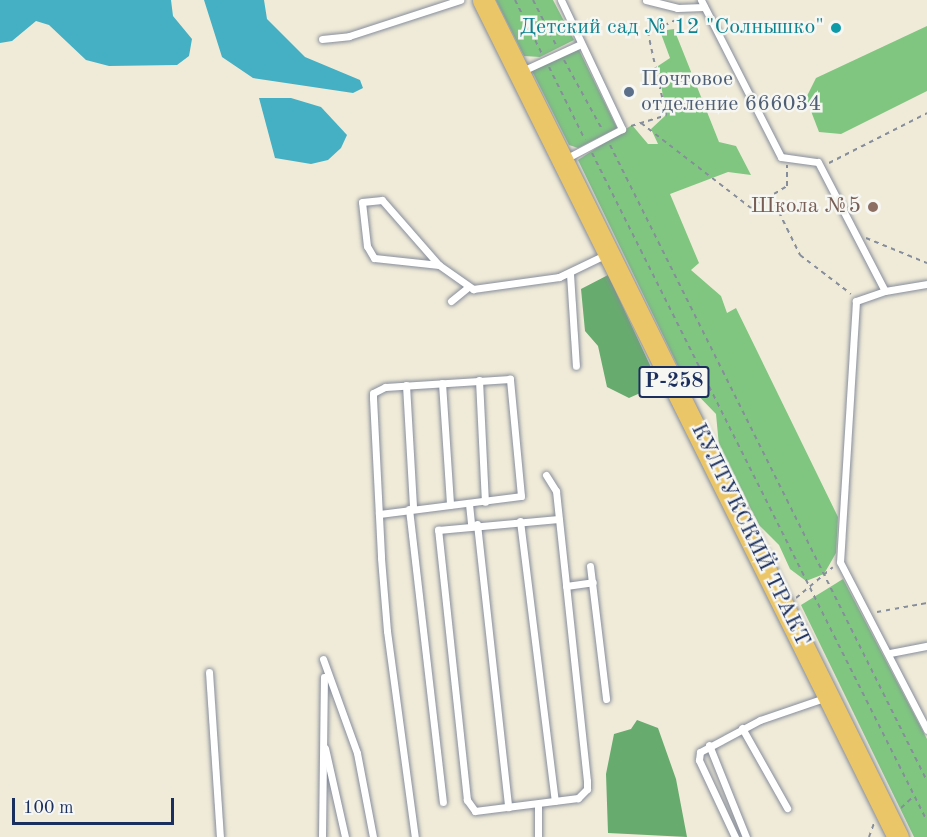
<!DOCTYPE html>
<html>
<head>
<meta charset="utf-8">
<style>
	body { margin:0 }
	#map { position:relative; width:927px; height:837px; overflow:hidden; background:#f0ebd8; font-family:"Old Standard TT",serif }
	div>[style] { position:absolute }
	.green>* { inset:0; background:#80c681 }
	.forest>* { inset:0; background:#68ab6f }
	.water>* { inset:0; background:#45b0c3 }
	.path>* { height:2px; margin-top:-1px; transform-origin:0; background:repeating-linear-gradient(90deg,#868d9b 0 4.5px,transparent 0 9px) }
	.roads { filter:drop-shadow(0 0 2px #868d9b) drop-shadow(0 0 2px #868d9b) }
	.service>* { height:7px; margin:-3.5px; padding:0 3.5px; transform-origin:3.5px; border-radius:3.5px; background:#fff }
	.primary>* { height:21px; margin:-10.5px; padding:0 10.5px; transform-origin:10.5px; border-radius:10.5px; background:#ebc669 }
	.dots>* { width:16px; height:16px; translate:-50% -50%; box-sizing:border-box; border:3px solid #f6f6f2; border-radius:50% }
	span { translate:-50% -50%; white-space:nowrap; text-align:center; line-height:1.15; -webkit-text-stroke:5px #f6f6f2; paint-order:stroke }
	.shield-label span { padding:2px 4px; background:#f6f6f2; border:2px solid; border-radius:4px; -webkit-text-stroke-width:0 }
	.shield-label { font-size:21px; color:#1b2f5e; font-weight:700 }
	.culture-label { font-size:22px; color:#0d838f }
	.right { translate:-100% -50%; text-align:right }
	.service-label { font-size:22px; color:#4e5e75 }
	.left { translate:0 -50%; text-align:left }
	.education-label { font-size:22px; color:#785e54 }
	.street-label { font-size:22px; color:#1b2f5e }
	.scale { position:absolute; left:12px; top:798px; width:162px; height:27px; box-sizing:border-box; border:3px solid #1b2f5e; border-top:0; padding-left:8px; font-size:18px; line-height:21px; white-space:nowrap; color:#1b2f5e; -webkit-text-stroke:4px #f6f6f2; paint-order:stroke }
</style>
</head>
<body>
<div id="map">
	<div class="green">
		<i style="clip-path:polygon(496px 0,553px 0,574px 40px,540px 57px,524px 56px)"></i>
		<i style="clip-path:polygon(927px 26px,927px 91px,841px 134px,819px 132px,806px 98px,816px 78px)"></i>
		<i style="clip-path:polygon(674px 29px,719px 142px,736px 146px,751px 175px,728px 172px,670px 194px,699px 263px,691px 270px,721px 296px,727px 313px,736px 308px,838px 517px,836px 553px,824px 574px,806px 581px,790px 569px,779px 545px,759px 525px,719px 446px,716px 414px,686px 383px,578px 160px,632px 125px,648px 144px,658px 144px,651px 129px,666px 115px,658px 66px,670px 58px,660px 31px)"></i>
		<i style="clip-path:polygon(578px 48px,617px 128px,578px 148px,569px 145px,532px 71px)"></i>
		<i style="clip-path:polygon(843px 579px,927px 739px,927px 837px,914px 837px,801px 605px)"></i>
	</div>
	<div class="forest">
		<i style="clip-path:polygon(608px 275px,656px 378px,656px 386px,629px 398px,607px 387px,598px 346px,585px 331px,581px 289px)"></i>
		<i style="clip-path:polygon(637px 720px,658px 728px,676px 779px,687px 837px,608px 833px,606px 774px,614px 734px,631px 729px)"></i>
	</div>
	<div class="water">
		<i style="clip-path:polygon(0 0,171px 0,173px 16px,192px 39px,189px 56px,177px 65px,109px 66px,86px 60px,49px 25px,36px 21px,12px 41px,0 43px)"></i>
		<i style="clip-path:polygon(204px 0,264px 0,267px 19px,305px 57px,360px 80px,363px 88px,353px 93px,253px 78px,222px 57px)"></i>
		<i style="clip-path:polygon(259px 98px,291px 98px,321px 107px,347px 135px,341px 148px,328px 160px,311px 164px,275px 158px)"></i>
	</div>
	<div class="path">
		<i style="left:515px;top:0;width:60px;rotate:63.4deg"></i>
		<i style="left:533px;top:0;width:51px;rotate:62.9deg"></i>
		<i style="left:564px;top:60px;width:79px;rotate:61.2deg"></i>
		<i style="left:549px;top:67px;width:81px;rotate:63.7deg"></i>
		<i style="left:641px;top:123px;width:139px;rotate:37.7deg"></i>
		<i style="left:751px;top:208px;width:42px;rotate:-31.4deg"></i>
		<i style="left:787px;top:186px;width:21px;rotate:-90deg"></i>
		<i style="left:631px;top:126px;width:37px;rotate:-17deg"></i>
		<i style="left:666px;top:115px;width:84px;rotate:-102.4deg"></i>
		<i style="left:648px;top:33px;width:38px;rotate:-25deg"></i>
		<i style="left:610px;top:145px;width:711px;rotate:63.51deg"></i>
		<i style="left:592px;top:153px;width:747px;rotate:63.37deg"></i>
		<i style="left:829px;top:163px;width:110px;rotate:-27deg"></i>
		<i style="left:771px;top:196px;width:66px;rotate:63.8deg"></i>
		<i style="left:800px;top:255px;width:64px;rotate:37.4deg"></i>
		<i style="left:866px;top:238px;width:66px;rotate:22.3deg"></i>
		<i style="left:796px;top:598px;width:48px;rotate:-40deg"></i>
		<i style="left:877px;top:612px;width:51px;rotate:-10.2deg"></i>
		<i style="left:901px;top:808px;width:18px;rotate:-43deg"></i>
		<i style="left:869px;top:837px;width:15px;rotate:-70deg"></i>
	</div>
	<div class="roads">
		<div class="service">
			<i style="left:561px;top:0;width:143px;rotate:64.7deg"></i>
			<i style="left:622px;top:129px;width:64px;rotate:152.2deg"></i>
			<i style="left:646px;top:0;width:32px;rotate:14deg"></i>
			<i style="left:677px;top:8px;width:27px;rotate:-2deg"></i>
			<i style="left:701px;top:0;width:176px;rotate:63deg"></i>
			<i style="left:781px;top:157px;width:37px;rotate:8deg"></i>
			<i style="left:818px;top:162px;width:145px;rotate:62.6deg"></i>
			<i style="left:885px;top:291px;width:43px;rotate:-9.5deg"></i>
			<i style="left:322px;top:39px;width:27px;rotate:-6deg"></i>
			<i style="left:349px;top:36px;width:117px;rotate:-18deg"></i>
			<i style="left:520px;top:72px;width:67px;rotate:-24.7deg"></i>
			<i style="left:439px;top:265px;width:65px;rotate:-173.9deg"></i>
			<i style="left:374px;top:258px;width:14px;rotate:-120deg"></i>
			<i style="left:367px;top:246px;width:44px;rotate:-96.5deg"></i>
			<i style="left:362px;top:202px;width:20px;rotate:-6deg"></i>
			<i style="left:382px;top:200px;width:86px;rotate:48.8deg"></i>
			<i style="left:439px;top:265px;width:42px;rotate:35.2deg"></i>
			<i style="left:473px;top:289px;width:87px;rotate:-7.9deg"></i>
			<i style="left:559px;top:277px;width:51px;rotate:-25.6deg"></i>
			<i style="left:570px;top:274px;width:92px;rotate:86.3deg"></i>
			<i style="left:885px;top:291px;width:31px;rotate:161deg"></i>
			<i style="left:856px;top:301px;width:261px;rotate:93.5deg"></i>
			<i style="left:840px;top:562px;width:189px;rotate:62.6deg"></i>
			<i style="left:451px;top:301px;width:22px;rotate:-39deg"></i>
			<i style="left:479px;top:380px;width:122px;rotate:87.2deg"></i>
			<i style="left:442px;top:383px;width:122px;rotate:86.2deg"></i>
			<i style="left:406px;top:385px;width:123px;rotate:86.7deg"></i>
			<i style="left:546px;top:475px;width:19px;rotate:58deg"></i>
			<i style="left:556px;top:491px;width:292px;rotate:83.9deg"></i>
			<i style="left:587px;top:781px;width:8px;rotate:90deg"></i>
			<i style="left:587px;top:789px;width:13px;rotate:135deg"></i>
			<i style="left:578px;top:798px;width:104px;rotate:172.8deg"></i>
			<i style="left:475px;top:811px;width:14px;rotate:-126deg"></i>
			<i style="left:467px;top:800px;width:272px;rotate:-96.1deg"></i>
			<i style="left:438px;top:530px;width:121px;rotate:-5.2deg"></i>
			<i style="left:469px;top:504px;width:20px;rotate:84deg"></i>
			<i style="left:409px;top:509px;width:295px;rotate:83.4deg"></i>
			<i style="left:379px;top:514px;width:143px;rotate:-7.2deg"></i>
			<i style="left:521px;top:496px;width:118px;rotate:-95.4deg"></i>
			<i style="left:510px;top:379px;width:125px;rotate:176.3deg"></i>
			<i style="left:385px;top:387px;width:13px;rotate:153deg"></i>
			<i style="left:373px;top:393px;width:5px;rotate:90deg"></i>
			<i style="left:373px;top:398px;width:160px;rotate:87.1deg"></i>
			<i style="left:381px;top:558px;width:73px;rotate:85.3deg"></i>
			<i style="left:387px;top:631px;width:208px;rotate:82.3deg"></i>
			<i style="left:520px;top:521px;width:282px;rotate:82.9deg"></i>
			<i style="left:477px;top:524px;width:285px;rotate:83.7deg"></i>
			<i style="left:590px;top:566px;width:134px;rotate:83.1deg"></i>
			<i style="left:566px;top:586px;width:27px;rotate:-8deg"></i>
			<i style="left:890px;top:653px;width:38px;rotate:-11deg"></i>
			<i style="left:323px;top:659px;width:100px;rotate:70.1deg"></i>
			<i style="left:357px;top:753px;width:86px;rotate:79.2deg"></i>
			<i style="left:209px;top:672px;width:165px;rotate:86.2deg"></i>
			<i style="left:742px;top:728px;width:92px;rotate:60.6deg"></i>
			<i style="left:709px;top:745px;width:99px;rotate:68.1deg"></i>
			<i style="left:325px;top:748px;width:91px;rotate:77.3deg"></i>
			<i style="left:538px;top:804px;width:33px;rotate:90deg"></i>
			<i style="left:322px;top:837px;width:160px;rotate:-89.3deg"></i>
			<i style="left:735px;top:837px;width:85px;rotate:-115.1deg"></i>
			<i style="left:699px;top:760px;width:8px;rotate:-83deg"></i>
			<i style="left:700px;top:752px;width:68px;rotate:-28.1deg"></i>
			<i style="left:760px;top:720px;width:71px;rotate:-18.9deg"></i>
		</div>
		<div class="primary">
			<i style="left:483px;top:0;width:934px;rotate:63.63deg"></i>
		</div>
	</div>
	<div class="dots">
		<i style="left:836px;top:28px;background:#0f9aa8"></i>
		<i style="left:629px;top:92px;background:#5c6f8a"></i>
		<i style="left:873px;top:207px;background:#8d6e63"></i>
	</div>
	<div class="shield-label">
		<span style="left:674px;top:382px">Р-258</span>
	</div>
	<div class="culture-label">
		<span class="right" style="left:824px;top:28px">Детский сад № 12 "Солнышко"</span>
	</div>
	<div class="service-label">
		<span class="left" style="left:641px;top:92px">Почтовое<br>отделение 666034</span>
	</div>
	<div class="education-label">
		<span class="right" style="left:861px;top:207px">Школа №5</span>
	</div>
	<div class="street-label">
		<span style="left:750px;top:535px;rotate:64deg">КУЛТУКСКИЙ ТРАКТ</span>
	</div>
	<div class="scale">100 m</div>
</div>
</body>
</html>
